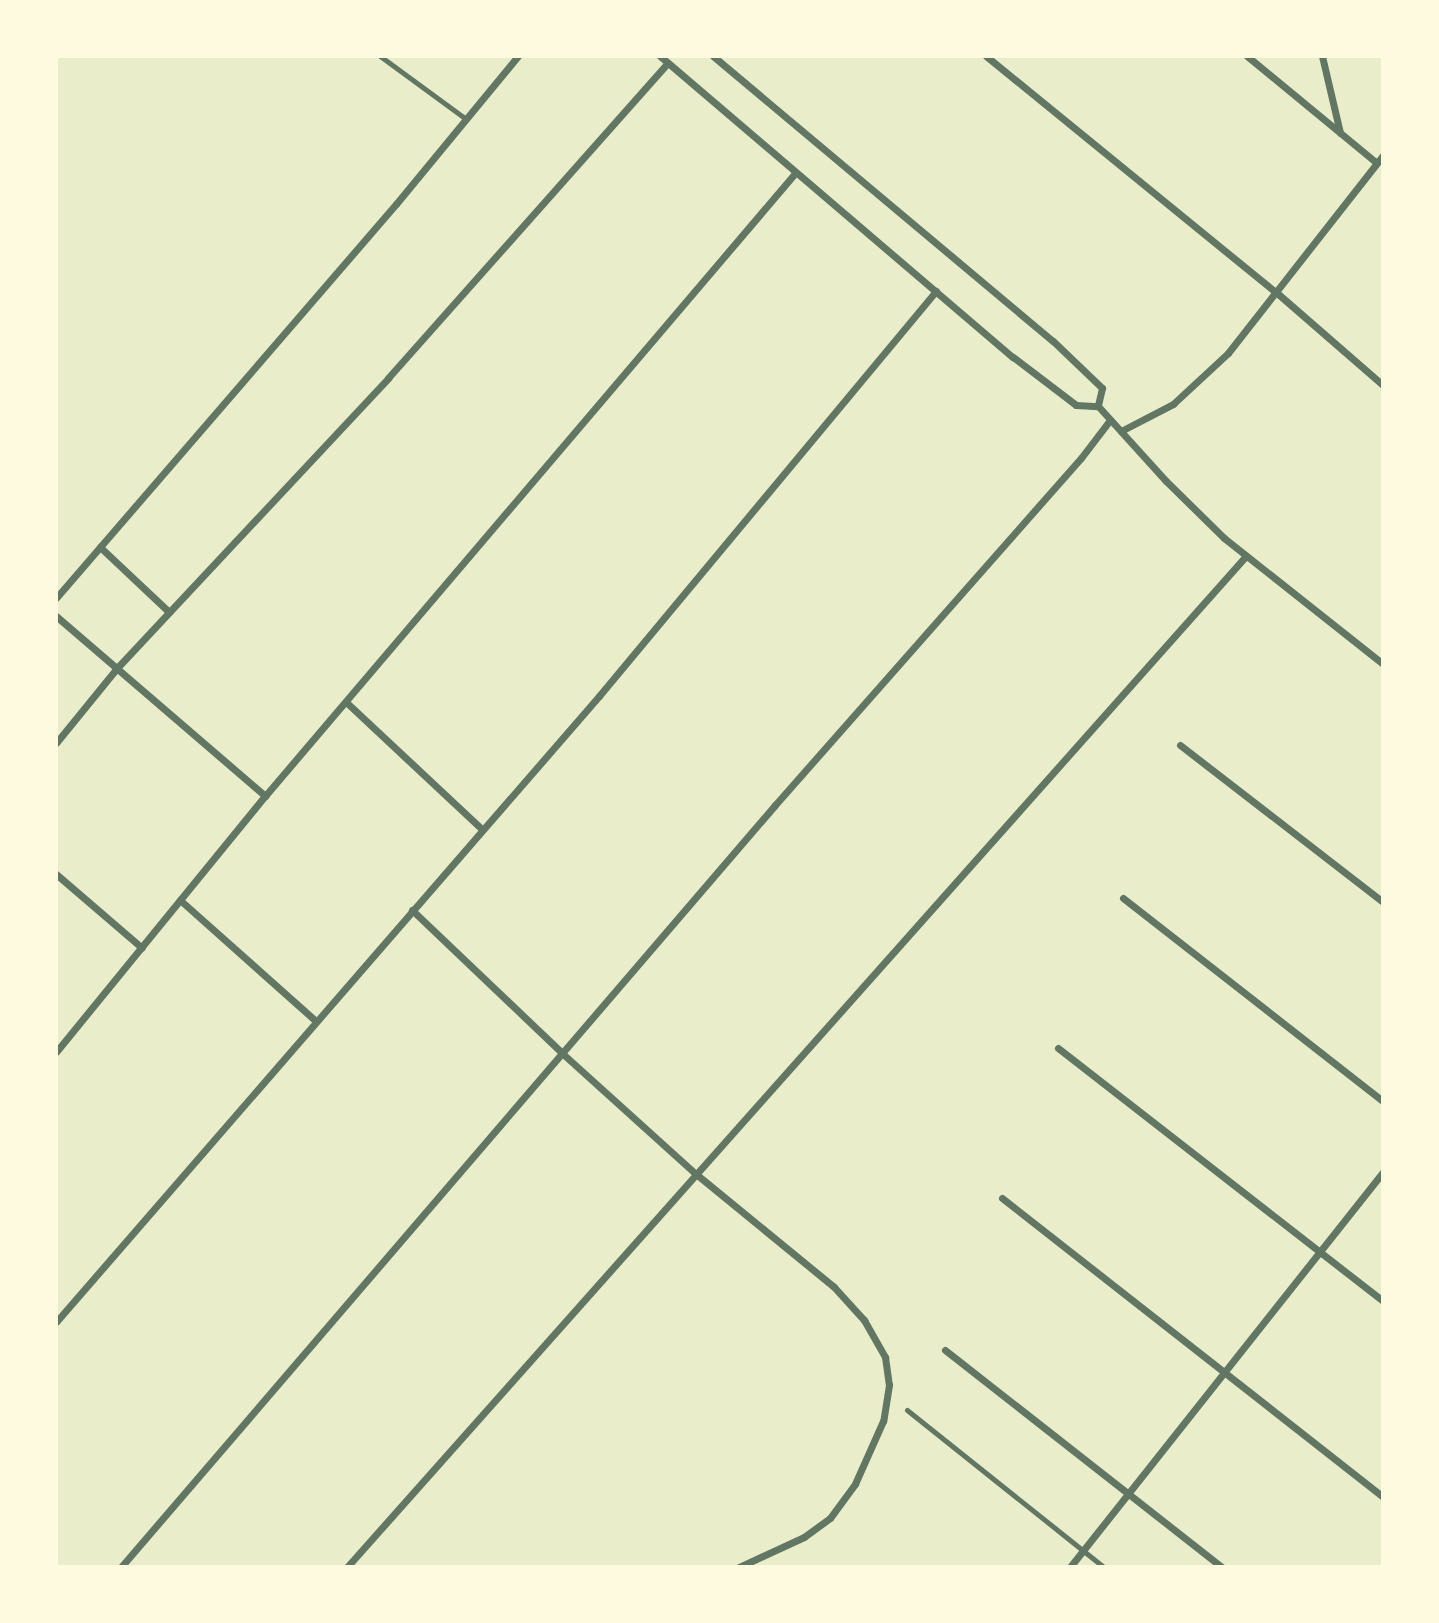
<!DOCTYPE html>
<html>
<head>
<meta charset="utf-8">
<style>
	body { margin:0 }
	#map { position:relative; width:1439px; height:1623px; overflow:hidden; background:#e9edc9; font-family:"Roboto Condensed",sans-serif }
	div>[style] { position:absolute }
	.service>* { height:5px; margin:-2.5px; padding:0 2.5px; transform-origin:2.5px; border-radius:2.5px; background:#617663 }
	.minor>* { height:7px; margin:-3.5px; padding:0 3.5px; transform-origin:3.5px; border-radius:3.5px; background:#617663 }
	span { translate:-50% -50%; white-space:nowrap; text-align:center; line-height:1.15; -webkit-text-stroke:5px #fefae0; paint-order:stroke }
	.frame { position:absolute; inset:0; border:58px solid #fefae0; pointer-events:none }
</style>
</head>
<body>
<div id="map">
	<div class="service">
		<i style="left:380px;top:56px;width:107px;rotate:36.2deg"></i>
		<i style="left:907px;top:1410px;width:252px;rotate:38.6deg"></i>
	</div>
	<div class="minor">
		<i style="left:660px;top:56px;width:464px;rotate:40.5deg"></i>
		<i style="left:1013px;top:357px;width:79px;rotate:37.3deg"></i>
		<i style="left:1076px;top:405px;width:22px;rotate:3deg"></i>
		<i style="left:1098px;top:406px;width:101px;rotate:47.8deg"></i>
		<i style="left:1166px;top:481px;width:81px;rotate:44.5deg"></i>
		<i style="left:1224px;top:538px;width:203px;rotate:38.4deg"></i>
		<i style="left:713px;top:56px;width:444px;rotate:40deg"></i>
		<i style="left:1053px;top:341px;width:68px;rotate:43.8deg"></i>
		<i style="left:1102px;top:388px;width:18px;rotate:103deg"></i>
		<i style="left:986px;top:56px;width:375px;rotate:39.2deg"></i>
		<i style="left:1277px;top:293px;width:140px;rotate:41deg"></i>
		<i style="left:1247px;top:56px;width:168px;rotate:39.5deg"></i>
		<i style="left:1322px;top:56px;width:79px;rotate:76.8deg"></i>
		<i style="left:1121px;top:431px;width:59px;rotate:-27.4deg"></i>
		<i style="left:1173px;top:404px;width:75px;rotate:-42.8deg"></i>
		<i style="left:1228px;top:353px;width:251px;rotate:-51.9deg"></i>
		<i style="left:100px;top:547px;width:95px;rotate:43.3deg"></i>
		<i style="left:56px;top:598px;width:520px;rotate:-49.21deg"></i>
		<i style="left:396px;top:204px;width:192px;rotate:-50.5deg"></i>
		<i style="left:56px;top:616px;width:276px;rotate:40.7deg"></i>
		<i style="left:346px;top:702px;width:187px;rotate:43.1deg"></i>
		<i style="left:56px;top:743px;width:97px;rotate:-50.9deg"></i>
		<i style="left:117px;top:668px;width:397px;rotate:-46.9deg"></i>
		<i style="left:388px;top:378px;width:421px;rotate:-48.4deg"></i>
		<i style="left:1180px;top:745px;width:257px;rotate:37.7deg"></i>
		<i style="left:56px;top:874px;width:113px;rotate:40.7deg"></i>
		<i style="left:1123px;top:898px;width:330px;rotate:38deg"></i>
		<i style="left:180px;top:900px;width:182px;rotate:41.7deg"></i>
		<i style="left:412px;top:910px;width:209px;rotate:43.6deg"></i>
		<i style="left:563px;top:1054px;width:179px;rotate:42.1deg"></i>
		<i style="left:696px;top:1174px;width:178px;rotate:39.3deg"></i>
		<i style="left:834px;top:1287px;width:45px;rotate:47.7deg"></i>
		<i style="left:864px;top:1320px;width:43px;rotate:60.4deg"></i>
		<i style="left:885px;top:1357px;width:28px;rotate:82deg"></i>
		<i style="left:889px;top:1385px;width:36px;rotate:99deg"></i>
		<i style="left:883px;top:1421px;width:69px;rotate:114deg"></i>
		<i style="left:855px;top:1484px;width:42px;rotate:126.3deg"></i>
		<i style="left:830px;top:1518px;width:32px;rotate:144deg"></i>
		<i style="left:804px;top:1537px;width:72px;rotate:155.2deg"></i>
		<i style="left:1058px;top:1048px;width:412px;rotate:37.9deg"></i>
		<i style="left:56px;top:1052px;width:330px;rotate:-50.8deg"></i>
		<i style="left:265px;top:796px;width:819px;rotate:-49.6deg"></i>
		<i style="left:1002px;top:1198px;width:484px;rotate:38.1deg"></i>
		<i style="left:56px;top:1322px;width:829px;rotate:-49.06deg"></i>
		<i style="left:599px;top:696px;width:527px;rotate:-50.24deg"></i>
		<i style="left:945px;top:1350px;width:352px;rotate:38.1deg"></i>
		<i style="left:121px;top:1567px;width:1004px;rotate:-49.36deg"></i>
		<i style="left:775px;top:805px;width:463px;rotate:-48.6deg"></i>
		<i style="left:1081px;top:458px;width:48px;rotate:-52.7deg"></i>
		<i style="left:347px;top:1567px;width:1353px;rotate:-48.36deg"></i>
		<i style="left:1070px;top:1567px;width:504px;rotate:-51.61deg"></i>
	</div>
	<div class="frame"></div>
</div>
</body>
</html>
